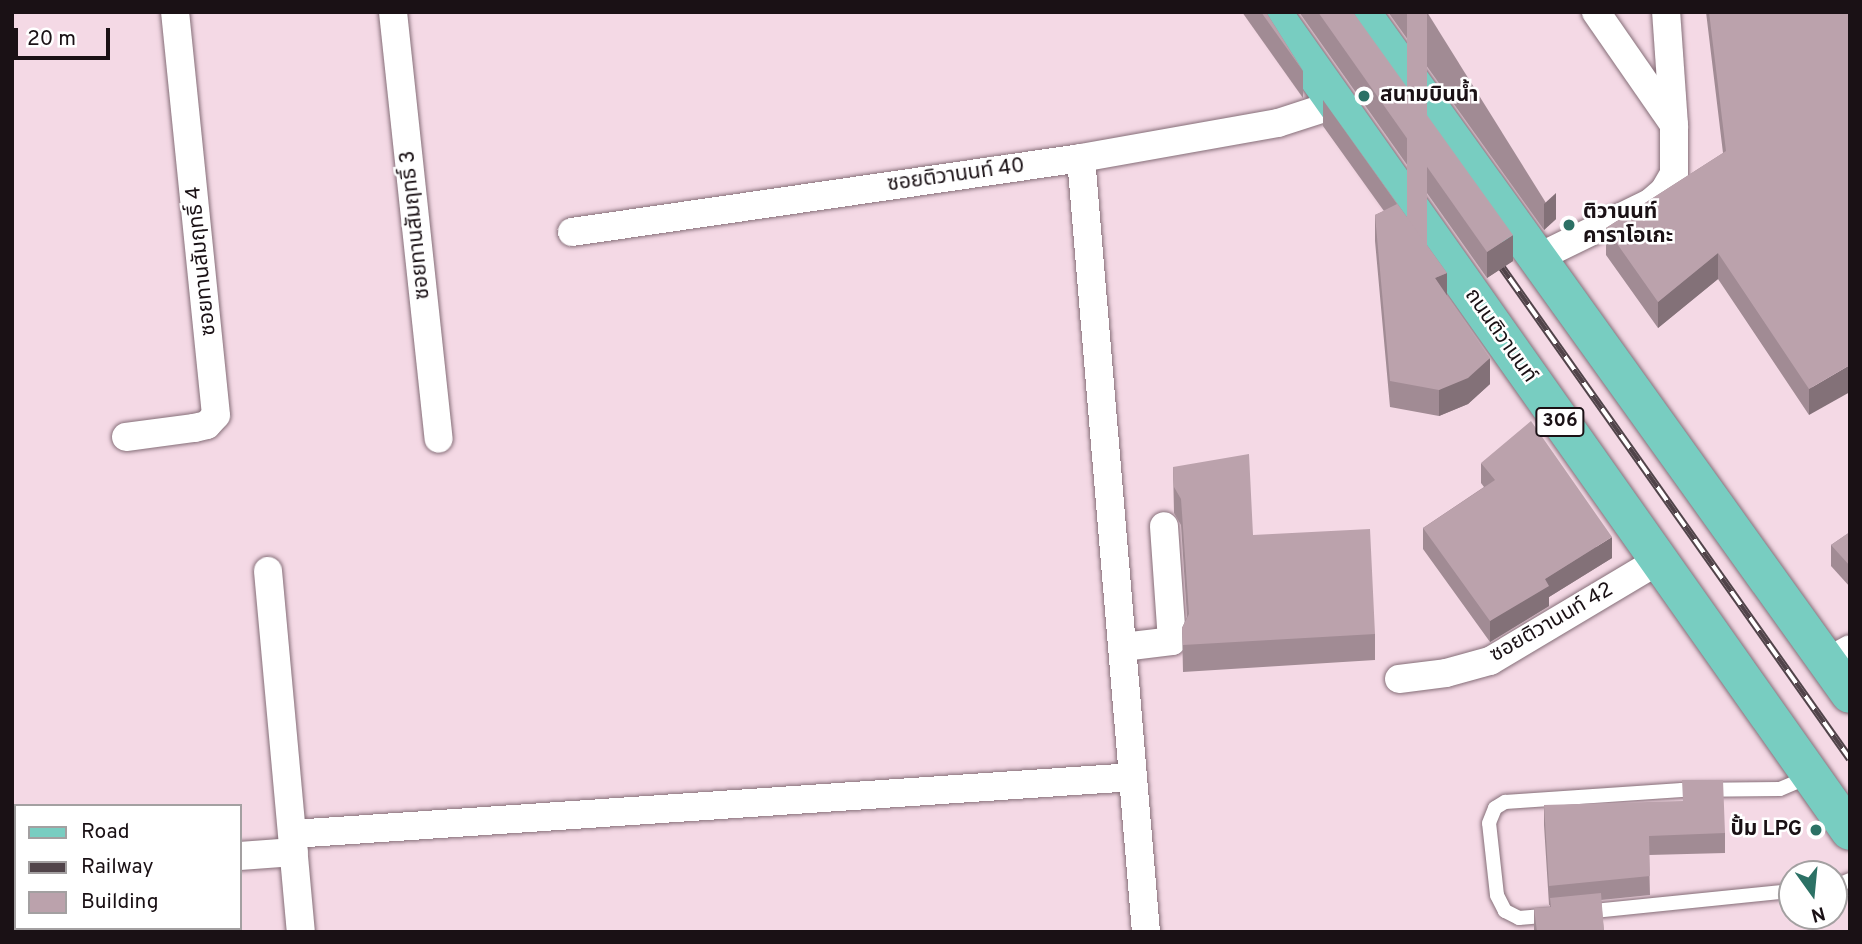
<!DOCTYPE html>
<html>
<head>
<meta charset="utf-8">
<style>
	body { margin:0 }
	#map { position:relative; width:1862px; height:944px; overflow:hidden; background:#f4d9e5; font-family:Overpass,"Noto Sans Thai",sans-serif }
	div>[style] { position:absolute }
	.roads { filter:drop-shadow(0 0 2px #856e78) drop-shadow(0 0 2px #856e78) }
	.lane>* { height:14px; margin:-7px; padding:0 7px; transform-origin:7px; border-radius:7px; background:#fff }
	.street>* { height:28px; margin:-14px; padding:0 14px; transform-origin:14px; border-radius:14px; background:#fff }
	.primary>* { height:38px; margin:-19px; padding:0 19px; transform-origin:19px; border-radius:19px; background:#78cdc1 }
	.rail>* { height:8px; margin-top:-4px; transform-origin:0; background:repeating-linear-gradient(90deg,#fff 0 16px,#51444a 0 32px); box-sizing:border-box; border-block:2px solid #51444a }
	.wall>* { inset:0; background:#a18b94 }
	.shaded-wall>* { inset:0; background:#837178 }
	.building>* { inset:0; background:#bba2ac; transform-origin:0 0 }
	.dots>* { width:19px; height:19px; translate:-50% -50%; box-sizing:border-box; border:4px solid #fff; border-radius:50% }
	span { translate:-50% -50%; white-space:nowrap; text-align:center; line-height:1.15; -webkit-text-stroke:5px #fff; paint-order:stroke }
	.shield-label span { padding:2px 5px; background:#fff; border:2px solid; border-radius:5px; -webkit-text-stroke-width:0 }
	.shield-label { font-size:19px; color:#1a1115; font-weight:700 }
	.poi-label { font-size:21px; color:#1a1115; font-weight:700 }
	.left { translate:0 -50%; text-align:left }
	.right { translate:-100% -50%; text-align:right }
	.street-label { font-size:21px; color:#1a1115 }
	.frame { position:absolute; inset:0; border:14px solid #1a1115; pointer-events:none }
	.legend { position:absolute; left:14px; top:804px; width:228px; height:126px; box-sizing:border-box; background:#fff; border:2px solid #a3a0a1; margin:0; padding:9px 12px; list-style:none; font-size:21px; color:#1a1115 }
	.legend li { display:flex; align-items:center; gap:14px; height:35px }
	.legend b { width:35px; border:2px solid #a3a0a1 }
	.north { position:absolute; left:1778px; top:860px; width:70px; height:70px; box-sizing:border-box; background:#fff; border:2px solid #a3a0a1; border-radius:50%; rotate:165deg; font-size:19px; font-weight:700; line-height:28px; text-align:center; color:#1a1115 }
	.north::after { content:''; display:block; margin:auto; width:24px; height:32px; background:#2c7165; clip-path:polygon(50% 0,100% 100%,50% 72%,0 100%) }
	.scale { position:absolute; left:14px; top:28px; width:96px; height:32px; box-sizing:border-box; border:4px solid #1a1115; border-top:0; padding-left:9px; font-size:21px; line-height:24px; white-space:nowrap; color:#1a1115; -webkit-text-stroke:5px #fff; paint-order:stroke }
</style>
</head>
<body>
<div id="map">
	<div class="roads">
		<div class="lane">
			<i style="left:1834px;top:887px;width:17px;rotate:-24deg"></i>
			<i style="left:1584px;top:912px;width:209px;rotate:-5.8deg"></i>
			<i style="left:1554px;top:915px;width:35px;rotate:175deg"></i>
			<i style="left:1519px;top:918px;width:16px;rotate:-153deg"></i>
			<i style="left:1505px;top:911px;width:18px;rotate:-117deg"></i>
			<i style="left:1497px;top:895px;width:72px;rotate:-96.3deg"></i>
			<i style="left:1489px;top:823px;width:16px;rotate:-68deg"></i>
			<i style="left:1495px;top:808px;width:12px;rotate:-31deg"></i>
			<i style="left:1505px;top:802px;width:177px;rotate:-3.9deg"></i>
			<i style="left:1682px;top:790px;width:98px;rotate:-0.6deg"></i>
			<i style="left:1780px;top:789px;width:33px;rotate:-23deg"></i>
		</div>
		<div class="street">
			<i style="left:393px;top:12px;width:429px;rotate:83.9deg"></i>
			<i style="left:1596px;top:12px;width:135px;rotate:55.3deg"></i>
			<i style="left:1081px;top:158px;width:777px;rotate:85.2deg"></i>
			<i style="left:572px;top:232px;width:514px;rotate:-8.27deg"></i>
			<i style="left:1081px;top:158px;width:200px;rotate:-10.1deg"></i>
			<i style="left:1278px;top:123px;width:62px;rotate:-17.9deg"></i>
			<i style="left:1537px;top:258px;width:126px;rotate:-26deg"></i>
			<i style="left:1650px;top:203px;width:18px;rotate:-41deg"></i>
			<i style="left:1664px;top:191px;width:20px;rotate:-60deg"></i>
			<i style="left:1674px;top:174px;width:49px;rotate:-90deg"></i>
			<i style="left:1674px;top:125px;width:113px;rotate:-94deg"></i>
			<i style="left:126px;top:437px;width:69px;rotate:-7.5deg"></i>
			<i style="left:194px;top:428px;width:13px;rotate:-13deg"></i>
			<i style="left:207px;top:425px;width:13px;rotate:-48deg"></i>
			<i style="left:216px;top:415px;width:405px;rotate:-95.8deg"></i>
			<i style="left:268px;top:571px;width:363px;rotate:84.8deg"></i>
			<i style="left:1123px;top:647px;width:49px;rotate:-7deg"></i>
			<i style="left:1172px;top:641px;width:115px;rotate:-94deg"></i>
			<i style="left:1827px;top:662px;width:26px;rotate:-29deg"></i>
			<i style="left:1399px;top:679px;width:47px;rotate:-7.3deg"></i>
			<i style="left:1446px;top:673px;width:46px;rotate:-15.3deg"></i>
			<i style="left:1490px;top:661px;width:196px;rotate:-30.8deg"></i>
			<i style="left:293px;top:834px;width:842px;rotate:-3.88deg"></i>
			<i style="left:240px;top:856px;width:54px;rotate:-4.2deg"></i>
		</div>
		<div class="primary">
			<i style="left:1272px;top:12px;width:1002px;rotate:54.79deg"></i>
			<i style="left:1361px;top:12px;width:839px;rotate:54.36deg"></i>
		</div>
	</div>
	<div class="rail">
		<i style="left:1491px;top:252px;width:621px;rotate:54.7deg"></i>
	</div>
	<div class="wall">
		<i style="clip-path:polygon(1242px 12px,1266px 12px,1303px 71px,1303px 98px)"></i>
		<i style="clip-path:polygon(1299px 12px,1353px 12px,1513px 261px,1487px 278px)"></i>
		<i style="clip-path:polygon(1388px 12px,1427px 12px,1556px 219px,1544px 230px)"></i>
		<i style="clip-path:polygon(1706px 12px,1850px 12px,1809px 415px,1718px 279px,1658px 328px,1606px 255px,1606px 228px,1723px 153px)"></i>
		<i style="clip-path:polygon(1323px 100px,1447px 273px,1447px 295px,1490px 384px,1468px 404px,1439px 416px,1390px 407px,1375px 241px,1375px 215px,1384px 211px,1323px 126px)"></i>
		<i style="clip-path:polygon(1481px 463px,1612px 558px,1549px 597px,1549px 606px,1490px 642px,1423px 549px,1423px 528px,1484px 487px,1481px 483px)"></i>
		<i style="clip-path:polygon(1173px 467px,1253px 535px,1375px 634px,1375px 660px,1183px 672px,1182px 628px,1187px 617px,1181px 525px,1174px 513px)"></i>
		<i style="clip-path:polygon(1850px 532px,1850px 587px,1831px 566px,1831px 545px)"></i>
		<i style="clip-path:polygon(1544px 805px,1725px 833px,1725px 853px,1649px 855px,1650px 895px,1601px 900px,1604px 932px,1534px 932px,1534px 908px,1550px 907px,1550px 905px,1549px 905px,1544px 825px)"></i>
	</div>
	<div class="shaded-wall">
		<i style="clip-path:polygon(1556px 193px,1556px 219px,1544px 230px,1544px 204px)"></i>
		<i style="clip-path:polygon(1513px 235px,1513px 261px,1487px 278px,1487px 252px)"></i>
		<i style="clip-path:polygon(1718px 253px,1718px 279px,1658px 328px,1658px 302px)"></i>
		<i style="clip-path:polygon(1447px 273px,1447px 298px,1435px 278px)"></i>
		<i style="clip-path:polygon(1490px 358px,1490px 384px,1468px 404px,1439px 416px,1439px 390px)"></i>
		<i style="clip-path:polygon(1850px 365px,1850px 392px,1809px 415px,1809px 389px)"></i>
		<i style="clip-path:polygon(1612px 537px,1612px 558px,1549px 597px,1549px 606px,1490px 642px,1490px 621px,1545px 579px)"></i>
	</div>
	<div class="building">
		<i style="clip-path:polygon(1261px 12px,1266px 12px,1303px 71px)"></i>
		<i style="clip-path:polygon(1318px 12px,1353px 12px,1513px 235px,1487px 252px)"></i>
		<i style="left:1407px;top:12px;width:20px;height:236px"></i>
		<i style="clip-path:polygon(1709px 12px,1850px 12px,1850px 365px,1809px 389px,1718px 253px,1658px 302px,1606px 228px,1726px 151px)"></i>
		<i style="clip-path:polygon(1323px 100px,1447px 273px,1435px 278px,1490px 358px,1468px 378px,1439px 390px,1390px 381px,1375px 215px,1397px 204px)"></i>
		<i style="clip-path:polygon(1531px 421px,1612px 537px,1545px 579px,1549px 586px,1490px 621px,1423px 528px,1495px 480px,1481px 463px)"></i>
		<i style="clip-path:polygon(1249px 454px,1253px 535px,1370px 529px,1375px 634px,1183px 645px,1182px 628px,1189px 614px,1181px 499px,1174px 487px,1173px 467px)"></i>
		<i style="clip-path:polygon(1850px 532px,1850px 566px,1831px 545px)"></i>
		<i style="clip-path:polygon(1682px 780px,1723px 780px,1725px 833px,1649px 836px,1650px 876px,1549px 886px,1544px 805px,1683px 801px)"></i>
		<i style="clip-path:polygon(1601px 893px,1604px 932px,1537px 932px,1534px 908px,1551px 907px,1550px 898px)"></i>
	</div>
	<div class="dots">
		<i style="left:1364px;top:96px;background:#2c7165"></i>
		<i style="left:1569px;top:225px;background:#2c7165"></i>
		<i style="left:1816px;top:830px;background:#2c7165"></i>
	</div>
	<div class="shield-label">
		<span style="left:1560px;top:422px">306</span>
	</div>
	<div class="poi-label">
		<span class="left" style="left:1380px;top:96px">สนามบินน้ำ</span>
		<span class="left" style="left:1583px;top:225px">ติวานนท์<br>คาราโอเกะ</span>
		<span class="right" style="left:1802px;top:830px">ปั้ม LPG</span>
	</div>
	<div class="street-label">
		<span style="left:956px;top:176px;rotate:-8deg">ซอยติวานนท์ 40</span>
		<span style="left:416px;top:225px;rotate:-96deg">ซอยทานสัมฤทธิ์ 3</span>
		<span style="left:202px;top:261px;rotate:-96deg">ซอยทานสัมฤทธิ์ 4</span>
		<span style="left:1500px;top:336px;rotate:55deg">ถนนติวานนท์</span>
		<span style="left:1552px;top:623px;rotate:-30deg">ซอยติวานนท์ 42</span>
	</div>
	<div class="frame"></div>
	<ul class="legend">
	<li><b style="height:9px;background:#78cdc1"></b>Road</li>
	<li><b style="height:9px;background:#51444a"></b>Railway</li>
	<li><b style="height:19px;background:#bba2ac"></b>Building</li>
	</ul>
	<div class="north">N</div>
	<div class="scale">20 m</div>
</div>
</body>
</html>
